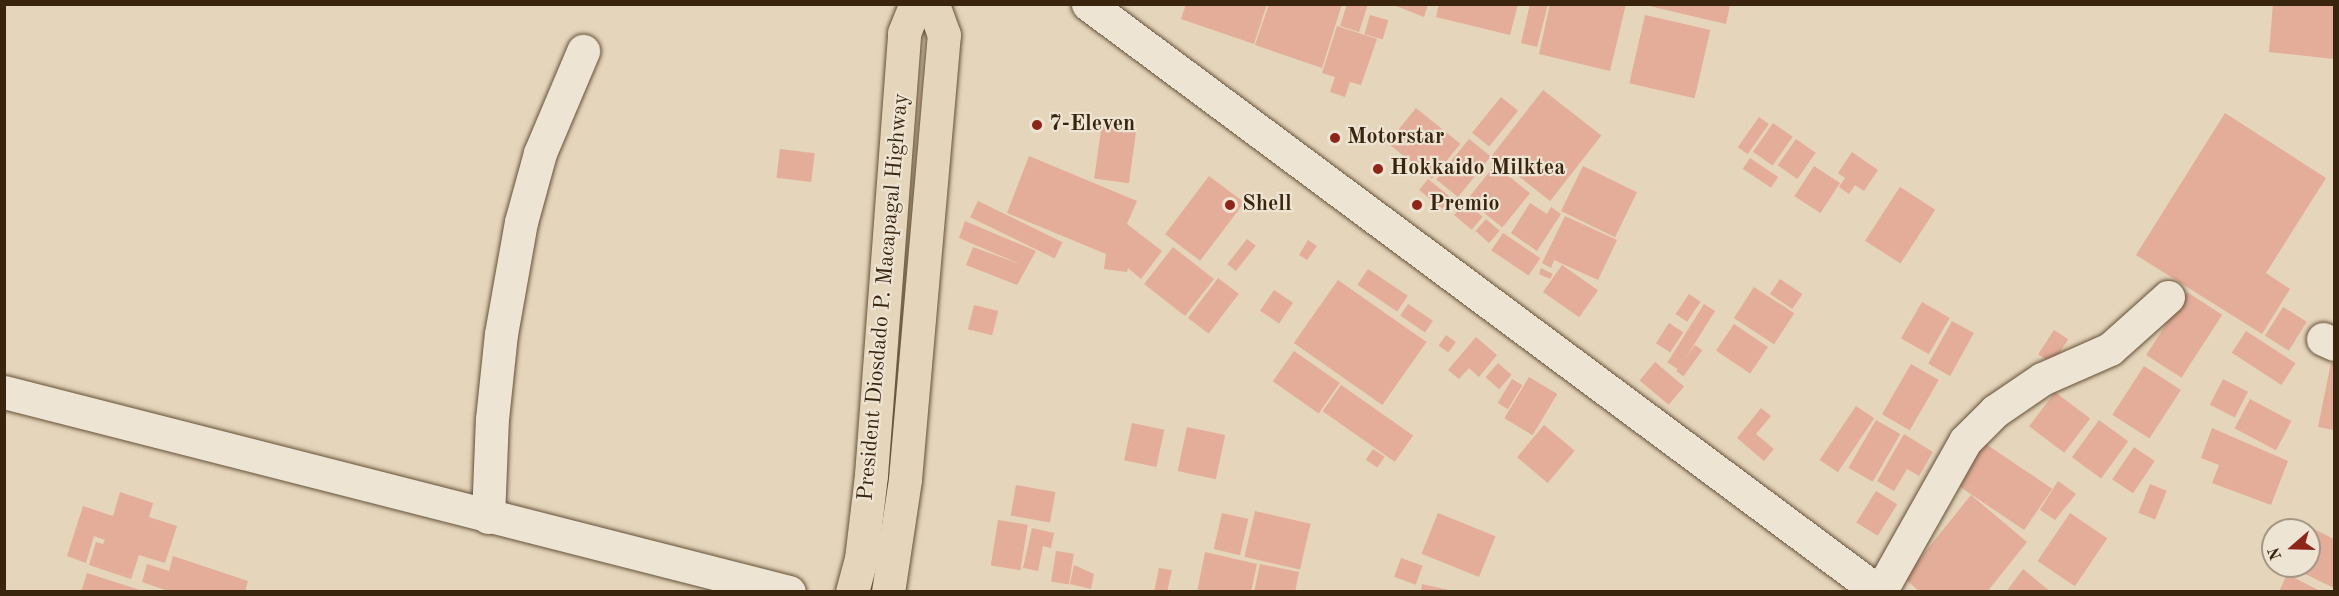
<!DOCTYPE html>
<html>
<head>
<meta charset="utf-8">
<style>
	body { margin:0 }
	#map { position:relative; width:2339px; height:596px; overflow:hidden; background:#e5d5bb; font-family:"Old Standard TT",serif }
	div>[style] { position:absolute }
	.building>* { inset:0; background:#e3ad99; transform-origin:0 0 }
	.roads { filter:drop-shadow(0 0 2px #645138) drop-shadow(0 0 2px #645138) }
	.minor>* { height:33px; margin:-16.5px; padding:0 16.5px; transform-origin:16.5px; border-radius:16.5px; background:#eee4d3 }
	.highway>* { height:33px; margin:-16.5px; padding:0 16.5px; transform-origin:16.5px; border-radius:16.5px; background:#e5d5bb }
	.dots>* { width:16px; height:16px; translate:-50% -50%; box-sizing:border-box; border:3px solid #eee4d3; border-radius:50% }
	span { translate:-50% -50%; white-space:nowrap; text-align:center; line-height:1.15; -webkit-text-stroke:4.5px #eee4d3; paint-order:stroke }
	.poi-label { font-size:22px; color:#39250d; font-weight:700 }
	.left { translate:0 -50%; text-align:left }
	.street-label { font-size:22px; color:#39250d }
	.frame { position:absolute; inset:0; border:6px solid #39250d; pointer-events:none }
	.north { position:absolute; left:2261px; top:518px; width:60px; height:60px; box-sizing:border-box; background:#eee4d3; border:2px solid #a69884; border-radius:50%; rotate:250deg; font-size:16px; font-weight:700; line-height:24px; text-align:center; color:#39250d }
	.north::after { content:''; display:block; margin:auto; width:21px; height:27px; background:#8f2418; clip-path:polygon(50% 0,100% 100%,50% 72%,0 100%) }
</style>
</head>
<body>
<div id="map">
	<div class="building">
		<i style="clip-path:polygon(1186px 4px,1267px 4px,1254px 44px,1181px 19px)"></i>
		<i style="clip-path:polygon(1269px 4px,1342px 4px,1322px 68px,1255px 45px)"></i>
		<i style="clip-path:polygon(1347px 4px,1368px 4px,1359px 32px,1340px 26px)"></i>
		<i style="clip-path:polygon(1391px 4px,1428px 4px,1424px 17px)"></i>
		<i style="clip-path:polygon(1439px 4px,1518px 4px,1510px 35px,1436px 17px)"></i>
		<i style="clip-path:polygon(1530px 4px,1548px 4px,1537px 47px,1521px 43px)"></i>
		<i style="clip-path:polygon(1550px 4px,1626px 4px,1610px 71px,1539px 54px)"></i>
		<i style="clip-path:polygon(2273px 4px,2334px 4px,2334px 59px,2269px 52px)"></i>
		<i style="clip-path:polygon(1645px 5px,1730px 5px,1726px 24px)"></i>
		<i style="left:1370px;top:15px;width:19px;height:20px;rotate:16deg"></i>
		<i style="left:1645px;top:15px;width:67px;height:70px;rotate:13deg"></i>
		<i style="clip-path:polygon(1337px 26px,1377px 39px,1361px 85px,1350px 82px,1345px 97px,1330px 92px,1335px 77px,1322px 73px)"></i>
		<i style="left:1543px;top:90px;width:74px;height:83px;rotate:38deg"></i>
		<i style="left:1501px;top:97px;width:22px;height:46px;rotate:39deg"></i>
		<i style="left:1416px;top:108px;width:57px;height:45px;rotate:39deg"></i>
		<i style="clip-path:polygon(2225px 113px,2326px 178px,2266px 273px,2290px 289px,2262px 334px,2136px 255px)"></i>
		<i style="left:1759px;top:117px;width:12px;height:37px;rotate:35deg"></i>
		<i style="left:1102px;top:123px;width:35px;height:56px;rotate:8deg"></i>
		<i style="left:1773px;top:123px;width:24px;height:35px;rotate:35deg"></i>
		<i style="left:1469px;top:139px;width:28px;height:52px;rotate:39deg"></i>
		<i style="left:1796px;top:139px;width:24px;height:32px;rotate:35deg"></i>
		<i style="left:780px;top:149px;width:35px;height:29px;rotate:7deg"></i>
		<i style="clip-path:polygon(1852px 152px,1878px 170px,1864px 191px,1855px 185px,1849px 194px,1839px 187px,1845px 178px,1838px 173px)"></i>
		<i style="clip-path:polygon(1029px 156px,1137px 201px,1127px 224px,1162px 251px,1141px 279px,1128px 268px,1127px 272px,1104px 269px,1106px 254px,1007px 213px)"></i>
		<i style="left:1750px;top:158px;width:34px;height:13px;rotate:34deg"></i>
		<i style="left:1495px;top:165px;width:45px;height:44px;rotate:39deg"></i>
		<i style="left:1583px;top:166px;width:60px;height:50px;rotate:26deg"></i>
		<i style="left:1814px;top:166px;width:31px;height:36px;rotate:33deg"></i>
		<i style="left:1209px;top:176px;width:44px;height:73px;rotate:37deg"></i>
		<i style="left:1428px;top:179px;width:33px;height:14px;rotate:39deg"></i>
		<i style="left:1900px;top:187px;width:42px;height:64px;rotate:33deg"></i>
		<i style="left:978px;top:201px;width:94px;height:18px;rotate:26deg"></i>
		<i style="left:1465px;top:202px;width:23px;height:17px;rotate:40deg"></i>
		<i style="clip-path:polygon(1530px 203px,1547px 214px,1551px 207px,1561px 214px,1537px 251px,1511px 233px)"></i>
		<i style="clip-path:polygon(1565px 216px,1617px 240px,1598px 280px,1554px 260px,1551px 268px,1542px 263px)"></i>
		<i style="left:1486px;top:219px;width:18px;height:16px;rotate:41deg"></i>
		<i style="clip-path:polygon(965px 221px,1036px 251px,1017px 285px,966px 265px,973px 247px,1022px 265px,959px 238px)"></i>
		<i style="left:1503px;top:233px;width:45px;height:21px;rotate:34deg"></i>
		<i style="left:1247px;top:239px;width:11px;height:32px;rotate:38deg"></i>
		<i style="clip-path:polygon(1308px 240px,1317px 246px,1307px 260px,1299px 255px)"></i>
		<i style="left:1173px;top:247px;width:52px;height:47px;rotate:38deg"></i>
		<i style="left:1562px;top:265px;width:44px;height:33px;rotate:35deg"></i>
		<i style="clip-path:polygon(1541px 268px,1553px 274px,1550px 279px,1539px 274px)"></i>
		<i style="left:1368px;top:269px;width:48px;height:19px;rotate:34deg"></i>
		<i style="left:1218px;top:278px;width:26px;height:50px;rotate:37deg"></i>
		<i style="left:1780px;top:279px;width:27px;height:18px;rotate:34deg"></i>
		<i style="left:1338px;top:280px;width:108px;height:77px;rotate:35deg"></i>
		<i style="left:1754px;top:287px;width:48px;height:37px;rotate:33deg"></i>
		<i style="left:1274px;top:290px;width:23px;height:25px;rotate:34deg"></i>
		<i style="left:2187px;top:292px;width:42px;height:75px;rotate:33deg"></i>
		<i style="left:1689px;top:294px;width:14px;height:24px;rotate:34deg"></i>
		<i style="left:1922px;top:302px;width:32px;height:42px;rotate:30deg"></i>
		<i style="left:1408px;top:304px;width:30px;height:14px;rotate:34deg"></i>
		<i style="left:1704px;top:304px;width:13px;height:69px;rotate:32deg"></i>
		<i style="left:974px;top:305px;width:25px;height:25px;rotate:14deg"></i>
		<i style="left:2283px;top:307px;width:28px;height:34px;rotate:32deg"></i>
		<i style="left:1952px;top:321px;width:25px;height:49px;rotate:29deg"></i>
		<i style="left:1669px;top:323px;width:17px;height:24px;rotate:33deg"></i>
		<i style="left:1734px;top:324px;width:41px;height:32px;rotate:34deg"></i>
		<i style="left:2054px;top:330px;width:17px;height:29px;rotate:33deg"></i>
		<i style="left:2246px;top:331px;width:59px;height:26px;rotate:33deg"></i>
		<i style="left:1446px;top:335px;width:12px;height:13px;rotate:35deg"></i>
		<i style="clip-path:polygon(1476px 337px,1497px 355px,1479px 377px,1469px 368px,1459px 379px,1448px 370px)"></i>
		<i style="left:1695px;top:345px;width:9px;height:32px;rotate:36deg"></i>
		<i style="left:1294px;top:351px;width:56px;height:37px;rotate:35deg"></i>
		<i style="left:1655px;top:362px;width:38px;height:24px;rotate:40deg"></i>
		<i style="left:1498px;top:363px;width:18px;height:19px;rotate:41deg"></i>
		<i style="clip-path:polygon(2331px 363px,2334px 364px,2334px 430px,2318px 427px)"></i>
		<i style="left:1911px;top:364px;width:32px;height:58px;rotate:30deg"></i>
		<i style="left:2144px;top:366px;width:44px;height:58px;rotate:33deg"></i>
		<i style="left:1529px;top:377px;width:33px;height:48px;rotate:31deg"></i>
		<i style="left:1512px;top:379px;width:12px;height:28px;rotate:31deg"></i>
		<i style="left:2223px;top:379px;width:28px;height:29px;rotate:27deg"></i>
		<i style="left:1341px;top:385px;width:88px;height:32px;rotate:35deg"></i>
		<i style="left:2055px;top:392px;width:44px;height:43px;rotate:37deg"></i>
		<i style="left:2250px;top:399px;width:47px;height:33px;rotate:28deg"></i>
		<i style="left:1856px;top:406px;width:22px;height:65px;rotate:34deg"></i>
		<i style="clip-path:polygon(1761px 408px,1771px 416px,1756px 434px,1774px 449px,1764px 461px,1737px 438px)"></i>
		<i style="left:1876px;top:420px;width:28px;height:55px;rotate:30deg"></i>
		<i style="left:2099px;top:420px;width:36px;height:46px;rotate:36deg"></i>
		<i style="left:1132px;top:423px;width:33px;height:38px;rotate:12deg"></i>
		<i style="left:1544px;top:425px;width:40px;height:42px;rotate:40deg"></i>
		<i style="left:1187px;top:427px;width:39px;height:45px;rotate:12deg"></i>
		<i style="clip-path:polygon(2212px 428px,2288px 461px,2271px 505px,2212px 483px,2219px 465px,2201px 458px)"></i>
		<i style="clip-path:polygon(1904px 434px,1933px 452px,1919px 476px,1907px 469px,1894px 491px,1877px 481px)"></i>
		<i style="left:1980px;top:440px;width:87px;height:50px;rotate:34deg"></i>
		<i style="left:2134px;top:447px;width:25px;height:39px;rotate:34deg"></i>
		<i style="left:1373px;top:449px;width:14px;height:13px;rotate:34deg"></i>
		<i style="clip-path:polygon(2058px 481px,2076px 494px,2055px 520px,2040px 510px)"></i>
		<i style="left:2150px;top:484px;width:18px;height:31px;rotate:22deg"></i>
		<i style="left:1016px;top:485px;width:40px;height:31px;rotate:10deg"></i>
		<i style="left:1876px;top:491px;width:25px;height:37px;rotate:32deg"></i>
		<i style="clip-path:polygon(120px 492px,153px 503px,149px 517px,177px 526px,165px 563px,139px 555px,131px 579px,89px 565px,96px 542px,103px 544px,105px 540px,94px 536px,86px 563px,67px 556px,83px 506px,113px 516px)"></i>
		<i style="clip-path:polygon(1971px 495px,2027px 542px,1987px 592px,1920px 592px,1904px 578px)"></i>
		<i style="left:1255px;top:511px;width:57px;height:47px;rotate:13deg"></i>
		<i style="left:1222px;top:513px;width:27px;height:37px;rotate:13deg"></i>
		<i style="left:1438px;top:513px;width:62px;height:44px;rotate:22deg"></i>
		<i style="left:2070px;top:513px;width:45px;height:58px;rotate:34deg"></i>
		<i style="left:998px;top:520px;width:30px;height:46px;rotate:9deg"></i>
		<i style="clip-path:polygon(2304px 524px,2334px 539px,2334px 588px,2289px 566px,2309px 566px,2309px 530px,2301px 530px)"></i>
		<i style="clip-path:polygon(1032px 528px,1054px 533px,1051px 548px,1043px 546px,1038px 571px,1023px 568px)"></i>
		<i style="left:1056px;top:551px;width:18px;height:31px;rotate:9deg"></i>
		<i style="clip-path:polygon(1205px 552px,1257px 564px,1251px 592px,1197px 592px)"></i>
		<i style="clip-path:polygon(173px 556px,248px 581px,245px 592px,171px 592px,142px 582px,147px 564px,169px 571px)"></i>
		<i style="left:1401px;top:558px;width:23px;height:20px;rotate:20deg"></i>
		<i style="clip-path:polygon(1260px 564px,1299px 572px,1295px 592px,1254px 592px)"></i>
		<i style="clip-path:polygon(1074px 565px,1094px 574px,1091px 589px,1070px 584px)"></i>
		<i style="clip-path:polygon(1159px 568px,1172px 570px,1167px 592px,1154px 592px)"></i>
		<i style="clip-path:polygon(2023px 569px,2051px 592px,2006px 592px)"></i>
		<i style="clip-path:polygon(87px 573px,143px 591px,143px 592px,81px 592px)"></i>
		<i style="clip-path:polygon(2287px 574px,2322px 592px,2279px 592px)"></i>
		<i style="clip-path:polygon(1422px 584px,1453px 591px,1453px 592px,1421px 592px)"></i>
	</div>
	<div class="roads">
		<div class="minor">
			<i style="left:1088px;top:4px;width:986px;rotate:36.63deg"></i>
			<i style="left:2323px;top:339px;width:12px;rotate:24deg"></i>
			<i style="left:4px;top:392px;width:810px;rotate:14.29deg"></i>
			<i style="left:488px;top:517px;width:98px;rotate:-87.7deg"></i>
			<i style="left:492px;top:419px;width:85px;rotate:-84deg"></i>
			<i style="left:501px;top:334px;width:114px;rotate:-79.9deg"></i>
			<i style="left:521px;top:222px;width:72px;rotate:-74.6deg"></i>
			<i style="left:540px;top:153px;width:111px;rotate:-67.1deg"></i>
			<i style="left:1880px;top:592px;width:173px;rotate:-60.6deg"></i>
			<i style="left:1965px;top:441px;width:42px;rotate:-45deg"></i>
			<i style="left:1995px;top:411px;width:57px;rotate:-34.2deg"></i>
			<i style="left:2042px;top:379px;width:74px;rotate:-23.8deg"></i>
			<i style="left:2110px;top:349px;width:78px;rotate:-41.9deg"></i>
		</div>
		<div class="highway">
			<i style="left:852px;top:592px;width:34px;rotate:-75deg"></i>
			<i style="left:861px;top:559px;width:85px;rotate:-83.2deg"></i>
			<i style="left:871px;top:475px;width:443px;rotate:-85.7deg"></i>
			<i style="left:904px;top:33px;width:31px;rotate:-68deg"></i>
			<i style="left:888px;top:592px;width:114px;rotate:-81.4deg"></i>
			<i style="left:905px;top:479px;width:446px;rotate:-85deg"></i>
			<i style="left:944px;top:35px;width:33px;rotate:-110deg"></i>
		</div>
	</div>
	<div class="dots">
		<i style="left:1037px;top:125px;background:#8f2418"></i>
		<i style="left:1335px;top:138px;background:#8f2418"></i>
		<i style="left:1378px;top:169px;background:#8f2418"></i>
		<i style="left:1230px;top:205px;background:#8f2418"></i>
		<i style="left:1417px;top:205px;background:#8f2418"></i>
	</div>
	<div class="poi-label">
		<span class="left" style="left:1049px;top:125px">7-Eleven</span>
		<span class="left" style="left:1347px;top:138px">Motorstar</span>
		<span class="left" style="left:1390px;top:169px">Hokkaido Milktea</span>
		<span class="left" style="left:1242px;top:205px">Shell</span>
		<span class="left" style="left:1429px;top:205px">Premio</span>
	</div>
	<div class="street-label">
		<span style="left:884px;top:297px;rotate:-85deg">President Diosdado P. Macapagal Highway</span>
	</div>
	<div class="frame"></div>
	<div class="north">N</div>
</div>
</body>
</html>
